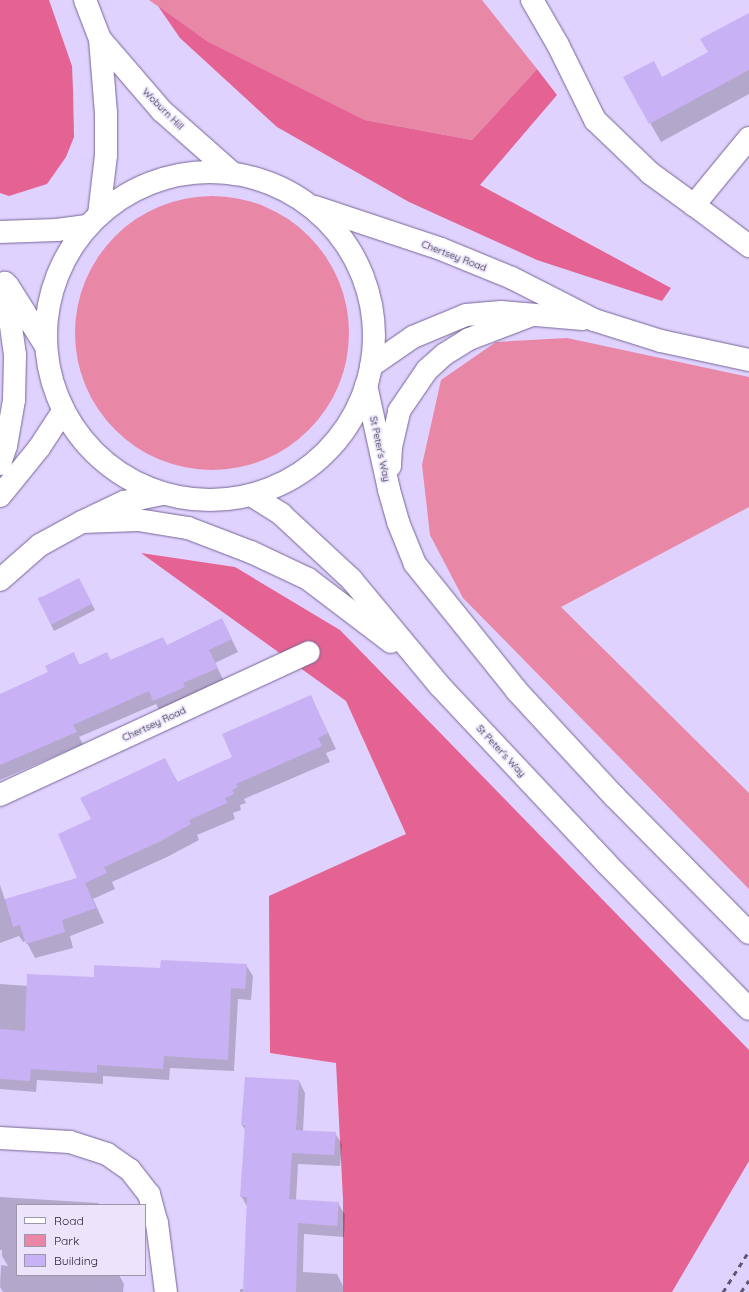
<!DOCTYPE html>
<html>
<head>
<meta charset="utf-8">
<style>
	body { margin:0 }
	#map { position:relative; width:749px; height:1292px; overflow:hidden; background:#e0d2fe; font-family:Quicksand,sans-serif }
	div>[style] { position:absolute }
	.green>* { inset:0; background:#e987a7 }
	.round { border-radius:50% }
	.forest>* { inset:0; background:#e46392 }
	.shadow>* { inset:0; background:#0003 }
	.building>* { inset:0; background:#c9b1f6; transform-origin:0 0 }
	.roads { filter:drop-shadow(0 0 1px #766596) drop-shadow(0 0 1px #766596) }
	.minor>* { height:22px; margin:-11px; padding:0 11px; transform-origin:11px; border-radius:11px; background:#fff }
	.major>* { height:22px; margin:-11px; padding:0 11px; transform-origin:11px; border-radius:11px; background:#fff }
	.major>.ring { margin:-11px; padding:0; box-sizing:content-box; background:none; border:22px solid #fff; border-radius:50% }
	.rail>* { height:3px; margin-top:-1.5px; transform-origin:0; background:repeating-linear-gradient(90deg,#5f5672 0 5px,transparent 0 10px) }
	span { translate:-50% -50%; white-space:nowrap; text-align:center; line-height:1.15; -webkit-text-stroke:3.5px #ebe4fa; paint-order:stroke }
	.street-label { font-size:10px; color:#2a2338 }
	.legend { position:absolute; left:16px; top:1204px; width:130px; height:72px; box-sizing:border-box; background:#ebe4fa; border:1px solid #9e97ac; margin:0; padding:5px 7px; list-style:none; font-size:12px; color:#2a2338 }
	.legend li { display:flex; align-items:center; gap:8px; height:20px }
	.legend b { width:20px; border:1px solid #9e97ac }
</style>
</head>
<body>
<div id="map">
	<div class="green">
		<i style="clip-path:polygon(149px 0,482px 0,537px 69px,472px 140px,365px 120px,207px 41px)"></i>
		<i class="round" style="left:75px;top:196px;width:274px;height:274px"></i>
		<i style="clip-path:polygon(567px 338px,749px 377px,749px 507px,561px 607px,749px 793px,749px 889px,463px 598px,430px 535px,422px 465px,441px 380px,496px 342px)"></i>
	</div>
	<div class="forest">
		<i style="clip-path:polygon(0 0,49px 0,72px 66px,73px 90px,74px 137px,66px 157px,47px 184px,9px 196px,0 193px)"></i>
		<i style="clip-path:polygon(158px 6px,207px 41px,365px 120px,472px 140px,537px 69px,557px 95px,480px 185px,671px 288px,662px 301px,537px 260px,409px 202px,277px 127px,180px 38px)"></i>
		<i style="clip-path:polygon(141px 553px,235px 567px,340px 630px,749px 1050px,749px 1161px,672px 1292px,343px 1292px,343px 1199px,336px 1063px,270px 1053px,269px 896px,406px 834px,346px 701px)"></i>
	</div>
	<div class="shadow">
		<i style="clip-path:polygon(749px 14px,749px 94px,661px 142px,624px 77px,662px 78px,709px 53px)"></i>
		<i style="clip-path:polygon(82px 585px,95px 610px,54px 631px,38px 598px)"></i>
		<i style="clip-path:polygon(228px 632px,238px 652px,215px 663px,224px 681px,161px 713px,156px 704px,79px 737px,83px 744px,0 780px,0 695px,50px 672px,73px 653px,80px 666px,107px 653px,111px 661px)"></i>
		<i style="clip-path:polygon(311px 697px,336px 749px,326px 753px,330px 762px,244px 799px,246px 803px,240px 805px,241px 810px,233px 813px,235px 819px,197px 835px,199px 840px,167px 857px,112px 882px,115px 889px,93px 899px,104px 923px,70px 936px,73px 948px,35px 958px,26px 941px,23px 942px,19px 936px,0 943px,0 885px,5px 900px,78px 878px,92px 820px,165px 759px,178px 783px,233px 758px)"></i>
		<i style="clip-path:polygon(246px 965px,253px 976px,251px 1000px,238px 999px,234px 1071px,170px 1068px,169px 1080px,103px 1076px,103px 1084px,37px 1080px,36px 1092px,0 1089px,0 984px,28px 986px,161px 969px)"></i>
		<i style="clip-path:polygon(299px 1081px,305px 1093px,303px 1131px,335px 1133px,342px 1144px,340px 1166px,298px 1164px,296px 1201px,338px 1203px,345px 1215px,344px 1237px,304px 1234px,303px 1272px,337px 1274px,343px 1286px,343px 1292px,240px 1292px,240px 1289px,244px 1289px,248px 1208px,241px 1196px,246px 1131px,242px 1125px)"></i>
		<i style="clip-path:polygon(0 1197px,98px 1203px,99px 1205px,17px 1205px,17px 1275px,119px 1275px,124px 1284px,123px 1292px,3px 1292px,0 1287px,1px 1265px,8px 1266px,2px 1256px,2px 1250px,0 1250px)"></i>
	</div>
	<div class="building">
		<i style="clip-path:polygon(749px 13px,749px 70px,649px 124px,623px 77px,654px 61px,662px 77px,708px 52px,700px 39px)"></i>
		<i style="left:79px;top:578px;width:29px;height:46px;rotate:63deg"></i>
		<i style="clip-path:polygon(222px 618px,232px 639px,209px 650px,218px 668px,183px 683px,185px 687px,153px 701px,149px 691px,73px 725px,77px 732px,0 765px,0 694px,48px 672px,45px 666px,74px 652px,79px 665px,107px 652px,110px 660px,163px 637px,167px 645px)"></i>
		<i style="clip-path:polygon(311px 695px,328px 733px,318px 738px,322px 746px,236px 784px,238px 787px,232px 790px,234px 794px,225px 798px,227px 803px,189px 820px,191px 824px,159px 842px,104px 867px,107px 873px,85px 883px,96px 908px,62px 920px,65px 932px,26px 944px,20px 925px,13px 927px,5px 899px,77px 878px,58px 834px,91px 819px,80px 798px,165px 758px,177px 782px,232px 757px,222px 734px)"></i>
		<i style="clip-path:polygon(161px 960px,247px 964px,245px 989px,231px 988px,228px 1060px,164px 1056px,163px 1069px,97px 1065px,97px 1073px,31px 1069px,30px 1081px,0 1079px,0 1029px,25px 1031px,27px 974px,94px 977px,94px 965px,160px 968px)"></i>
		<i style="clip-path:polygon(245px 1077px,299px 1080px,296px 1130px,336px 1132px,334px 1155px,292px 1153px,289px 1199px,339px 1202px,337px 1226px,298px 1223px,296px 1292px,243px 1292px,247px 1197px,240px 1197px,245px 1125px,241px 1125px)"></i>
	</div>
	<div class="roads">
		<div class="minor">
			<i style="left:532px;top:0;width:52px;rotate:60deg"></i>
			<i style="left:558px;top:45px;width:84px;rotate:63.7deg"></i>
			<i style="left:595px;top:120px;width:76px;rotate:43.9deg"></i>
			<i style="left:650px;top:173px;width:54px;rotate:36deg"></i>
			<i style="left:749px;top:138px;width:87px;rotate:129.4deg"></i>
			<i style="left:694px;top:205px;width:69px;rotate:36.7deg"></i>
			<i style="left:0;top:232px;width:57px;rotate:-2deg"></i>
			<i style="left:57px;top:230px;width:30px;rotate:-8deg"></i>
			<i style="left:8px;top:286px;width:71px;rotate:57.7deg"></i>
			<i style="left:0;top:464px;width:19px;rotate:-72deg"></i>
			<i style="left:6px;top:446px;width:47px;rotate:-80.1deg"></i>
			<i style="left:14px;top:400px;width:45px;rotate:-88.7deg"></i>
			<i style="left:15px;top:355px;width:73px;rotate:-97.9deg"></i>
			<i style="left:0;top:795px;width:340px;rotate:-24.8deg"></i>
			<i style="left:0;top:1138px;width:70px;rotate:3.3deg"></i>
			<i style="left:70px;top:1142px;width:39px;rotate:18deg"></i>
			<i style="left:107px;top:1154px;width:28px;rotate:35deg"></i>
			<i style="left:130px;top:1170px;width:31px;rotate:52deg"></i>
			<i style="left:149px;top:1194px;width:30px;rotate:75deg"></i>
			<i style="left:157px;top:1223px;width:70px;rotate:82.6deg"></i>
		</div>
		<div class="major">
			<i style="left:85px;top:0;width:42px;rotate:69deg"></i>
			<i style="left:100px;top:39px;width:74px;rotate:85.4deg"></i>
			<i style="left:106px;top:113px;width:42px;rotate:90deg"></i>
			<i style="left:106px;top:155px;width:60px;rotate:96.7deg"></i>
			<i style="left:100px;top:39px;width:95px;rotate:49.3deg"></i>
			<i style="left:162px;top:111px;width:94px;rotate:41.5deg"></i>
			<i class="ring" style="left:46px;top:172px;width:306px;height:306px"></i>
			<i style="left:315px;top:207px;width:133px;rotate:18.4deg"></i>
			<i style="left:441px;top:249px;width:77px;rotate:22.2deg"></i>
			<i style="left:512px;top:278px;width:92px;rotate:27.1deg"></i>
			<i style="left:594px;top:320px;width:70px;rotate:17.4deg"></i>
			<i style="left:661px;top:341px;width:90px;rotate:12.2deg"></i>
			<i style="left:371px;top:366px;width:51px;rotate:-34.6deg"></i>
			<i style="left:413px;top:337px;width:57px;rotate:-22.5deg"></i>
			<i style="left:466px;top:315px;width:35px;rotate:-5deg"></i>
			<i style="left:501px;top:312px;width:82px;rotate:4.9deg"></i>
			<i style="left:366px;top:385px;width:107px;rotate:77.6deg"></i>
			<i style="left:389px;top:490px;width:33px;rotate:74deg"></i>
			<i style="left:398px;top:522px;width:45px;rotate:68deg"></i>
			<i style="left:415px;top:564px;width:163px;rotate:51.2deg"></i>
			<i style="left:517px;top:691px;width:143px;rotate:47.3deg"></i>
			<i style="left:614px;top:796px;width:192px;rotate:45.4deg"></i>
			<i style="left:390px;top:466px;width:19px;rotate:-87deg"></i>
			<i style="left:391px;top:447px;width:37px;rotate:-77deg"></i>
			<i style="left:399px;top:411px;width:50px;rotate:-55.7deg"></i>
			<i style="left:427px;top:370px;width:24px;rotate:-42deg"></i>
			<i style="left:445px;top:354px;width:28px;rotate:-32deg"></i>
			<i style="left:469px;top:339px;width:67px;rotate:-20.9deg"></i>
			<i style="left:251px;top:495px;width:36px;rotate:32deg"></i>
			<i style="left:281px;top:514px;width:96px;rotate:42.9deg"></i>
			<i style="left:351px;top:579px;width:138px;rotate:50.3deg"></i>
			<i style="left:439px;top:685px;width:244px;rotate:46.8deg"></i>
			<i style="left:606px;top:863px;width:204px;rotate:45.6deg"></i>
			<i style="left:0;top:496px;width:62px;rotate:-50.9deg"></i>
			<i style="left:39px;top:448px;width:45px;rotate:-56.7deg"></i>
			<i style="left:82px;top:522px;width:56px;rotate:-2deg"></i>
			<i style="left:138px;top:520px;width:51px;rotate:9.1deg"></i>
			<i style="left:188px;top:528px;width:67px;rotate:20.9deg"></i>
			<i style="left:251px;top:552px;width:63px;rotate:25.3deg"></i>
			<i style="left:308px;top:579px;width:104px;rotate:37.2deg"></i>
			<i style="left:0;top:580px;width:53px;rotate:-41.2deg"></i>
			<i style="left:40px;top:545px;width:48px;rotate:-28.7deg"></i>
			<i style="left:82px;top:522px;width:47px;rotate:-25.5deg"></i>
			<i style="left:124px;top:502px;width:40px;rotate:-12deg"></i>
		</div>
	</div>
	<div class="rail">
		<i style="left:723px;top:1292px;width:49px;rotate:-57.6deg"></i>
		<i style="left:741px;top:1292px;width:14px;rotate:-56deg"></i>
	</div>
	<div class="street-label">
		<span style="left:163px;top:109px;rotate:45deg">Woburn Hill</span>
		<span style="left:454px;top:256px;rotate:21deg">Chertsey Road</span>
		<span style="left:380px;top:449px;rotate:78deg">St Peter's Way</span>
		<span style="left:154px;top:724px;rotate:-25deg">Chertsey Road</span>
		<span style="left:501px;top:751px;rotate:47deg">St Peter's Way</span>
	</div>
	<ul class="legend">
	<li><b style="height:5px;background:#fff"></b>Road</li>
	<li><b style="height:11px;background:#e987a7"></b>Park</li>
	<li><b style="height:11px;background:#c9b1f6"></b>Building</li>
	</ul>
</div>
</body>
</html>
